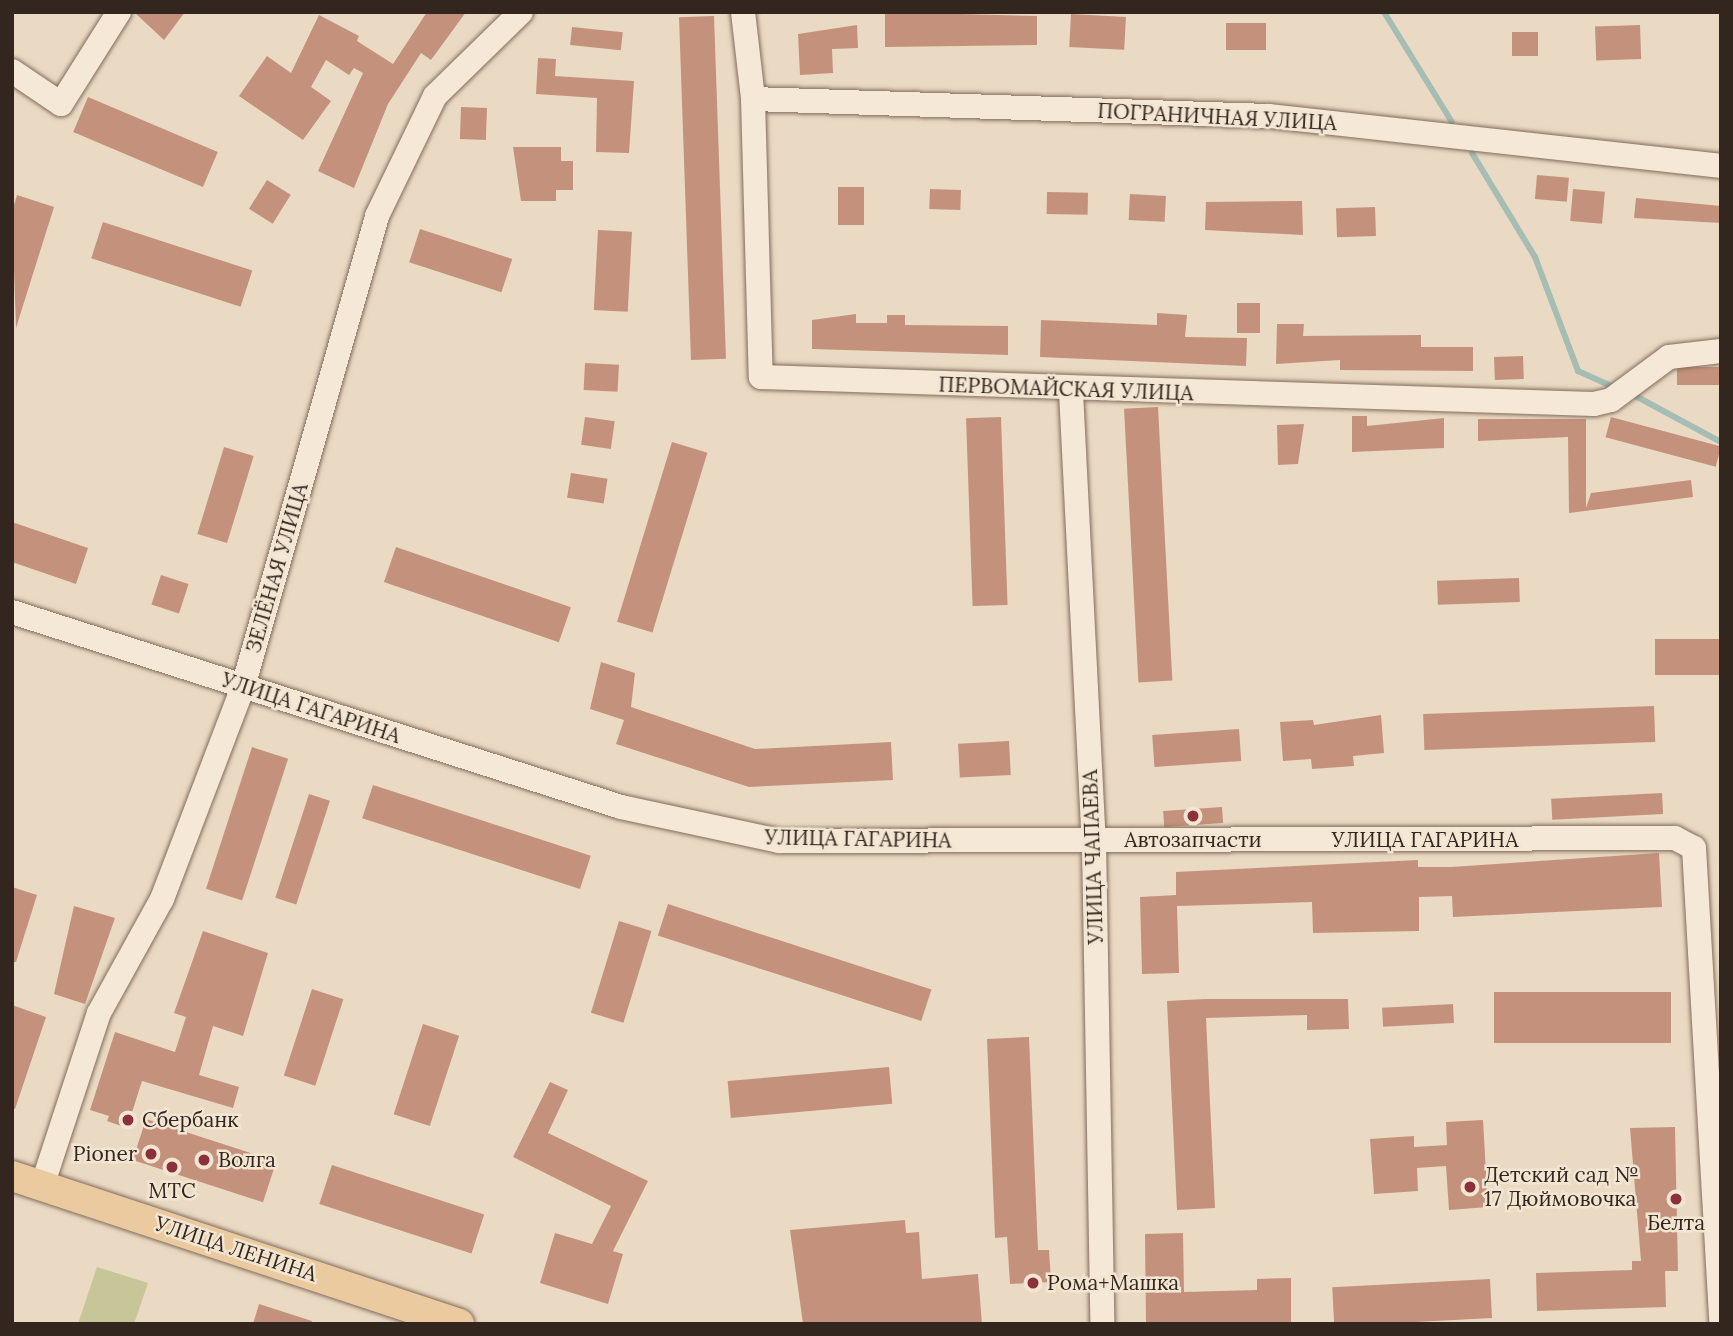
<!DOCTYPE html>
<html>
<head>
<meta charset="utf-8">
<style>
	body { margin:0 }
	#map { position:relative; width:1733px; height:1336px; overflow:hidden; background:#eadac3; font-family:Lora,serif }
	div>[style] { position:absolute }
	.green>* { inset:0; background:#c6c698 }
	.stream>* { height:6px; margin:-3px; padding:0 3px; transform-origin:3px; border-radius:3px; background:#a5bdb3 }
	.building>* { inset:0; background:#c4927c; transform-origin:0 0 }
	.roads { filter:drop-shadow(0 0 2px #826c5c) drop-shadow(0 0 2px #826c5c) }
	.minor>* { height:24px; margin:-12px; padding:0 12px; transform-origin:12px; border-radius:12px; background:#f5e8d6 }
	.major>* { height:30px; margin:-15px; padding:0 15px; transform-origin:15px; border-radius:15px; background:#eaca9e }
	.dots>* { width:19px; height:19px; translate:-50% -50%; box-sizing:border-box; border:4px solid #f2e5d2; border-radius:50% }
	span { translate:-50% -50%; white-space:nowrap; text-align:center; line-height:1.15; -webkit-text-stroke:5px #f2e5d2; paint-order:stroke }
	.street-label { font-size:21px; color:#33261e }
	.poi-label { font-size:21px; color:#33261e }
	.left { translate:0 -50%; text-align:left }
	.right { translate:-100% -50%; text-align:right }
	.frame { position:absolute; inset:0; border:14px solid #33261e; pointer-events:none }
</style>
</head>
<body>
<div id="map">
	<div class="green">
		<i style="clip-path:polygon(97px 1267px,148px 1283px,134px 1324px,78px 1324px)"></i>
	</div>
	<div class="stream">
		<i style="left:1384px;top:12px;width:129px;rotate:58.3deg"></i>
		<i style="left:1472px;top:153px;width:122px;rotate:58.8deg"></i>
		<i style="left:1535px;top:257px;width:122px;rotate:69.3deg"></i>
		<i style="left:1578px;top:371px;width:42px;rotate:24.1deg"></i>
		<i style="left:1630px;top:393px;width:103px;rotate:28.3deg"></i>
	</div>
	<div class="building">
		<i style="clip-path:polygon(134px 12px,185px 12px,164px 40px)"></i>
		<i style="clip-path:polygon(427px 12px,466px 12px,431px 60px,421px 53px,388px 104px,354px 188px,318px 171px,363px 73px,354px 68px,349px 75px,326px 60px,311px 87px,331px 101px,303px 140px,239px 96px,267px 56px,291px 73px,319px 15px,359px 36px,357px 41px,393px 64px)"></i>
		<i style="clip-path:polygon(885px 12px,1037px 16px,1037px 45px,885px 47px)"></i>
		<i style="left:1071px;top:14px;width:55px;height:33px;rotate:3deg"></i>
		<i style="left:714px;top:16px;width:343px;height:35px;rotate:88deg"></i>
		<i style="left:1226px;top:23px;width:40px;height:27px"></i>
		<i style="clip-path:polygon(857px 25px,858px 48px,832px 49px,833px 73px,800px 75px,798px 34px)"></i>
		<i style="left:1640px;top:25px;width:34px;height:45px;rotate:88deg"></i>
		<i style="left:572px;top:27px;width:51px;height:18px;rotate:6deg"></i>
		<i style="left:1512px;top:32px;width:26px;height:24px"></i>
		<i style="clip-path:polygon(538px 58px,556px 59px,555px 76px,634px 81px,629px 153px,596px 152px,597px 98px,536px 94px)"></i>
		<i style="left:88px;top:97px;width:141px;height:38px;rotate:23deg"></i>
		<i style="left:461px;top:107px;width:26px;height:32px;rotate:2deg"></i>
		<i style="clip-path:polygon(513px 147px,561px 147px,561px 161px,573px 161px,573px 190px,556px 190px,556px 201px,521px 201px)"></i>
		<i style="left:1537px;top:175px;width:32px;height:24px;rotate:5deg"></i>
		<i style="left:267px;top:180px;width:28px;height:34px;rotate:32deg"></i>
		<i style="left:838px;top:187px;width:26px;height:38px"></i>
		<i style="left:930px;top:189px;width:31px;height:20px;rotate:2deg"></i>
		<i style="left:1573px;top:189px;width:32px;height:32px;rotate:5deg"></i>
		<i style="left:1047px;top:192px;width:41px;height:22px;rotate:1deg"></i>
		<i style="left:1130px;top:194px;width:36px;height:26px;rotate:3deg"></i>
		<i style="clip-path:polygon(17px 195px,54px 207px,16px 328px,12px 212px)"></i>
		<i style="clip-path:polygon(1636px 198px,1721px 206px,1721px 223px,1634px 218px)"></i>
		<i style="clip-path:polygon(1302px 201px,1303px 235px,1205px 230px,1206px 202px)"></i>
		<i style="left:1375px;top:207px;width:29px;height:39px;rotate:88deg"></i>
		<i style="left:103px;top:222px;width:157px;height:38px;rotate:18deg"></i>
		<i style="left:420px;top:229px;width:97px;height:35px;rotate:18deg"></i>
		<i style="left:598px;top:230px;width:34px;height:80px;rotate:3deg"></i>
		<i style="left:1260px;top:303px;width:30px;height:23px;rotate:90deg"></i>
		<i style="clip-path:polygon(1157px 313px,1187px 315px,1185px 337px,1247px 338px,1246px 366px,1040px 357px,1041px 320px,1157px 325px)"></i>
		<i style="clip-path:polygon(856px 314px,856px 323px,887px 323px,887px 315px,905px 315px,905px 325px,1008px 326px,1008px 355px,812px 349px,812px 320px)"></i>
		<i style="clip-path:polygon(1277px 324px,1304px 324px,1303px 336px,1421px 335px,1421px 347px,1473px 347px,1473px 371px,1340px 370px,1340px 360px,1276px 364px)"></i>
		<i style="left:1523px;top:356px;width:23px;height:29px;rotate:88deg"></i>
		<i style="left:585px;top:363px;width:34px;height:27px;rotate:3deg"></i>
		<i style="left:1721px;top:367px;width:18px;height:44px;rotate:90deg"></i>
		<i style="left:1158px;top:407px;width:274px;height:34px;rotate:87deg"></i>
		<i style="clip-path:polygon(1352px 416px,1367px 416px,1367px 426px,1444px 418px,1444px 448px,1352px 452px)"></i>
		<i style="left:585px;top:417px;width:30px;height:28px;rotate:8deg"></i>
		<i style="left:1001px;top:417px;width:188px;height:35px;rotate:88deg"></i>
		<i style="left:1611px;top:417px;width:114px;height:21px;rotate:15deg"></i>
		<i style="clip-path:polygon(1478px 419px,1586px 419px,1586px 508px,1591px 493px,1691px 480px,1693px 497px,1569px 513px,1568px 437px,1478px 441px)"></i>
		<i style="clip-path:polygon(1304px 424px,1298px 464px,1278px 465px,1277px 425px)"></i>
		<i style="left:672px;top:442px;width:37px;height:188px;rotate:17deg"></i>
		<i style="left:224px;top:447px;width:31px;height:91px;rotate:17deg"></i>
		<i style="left:571px;top:473px;width:37px;height:25px;rotate:9deg"></i>
		<i style="clip-path:polygon(12px 522px,88px 548px,76px 584px,12px 562px)"></i>
		<i style="left:396px;top:547px;width:185px;height:37px;rotate:19deg"></i>
		<i style="left:161px;top:575px;width:29px;height:31px;rotate:18deg"></i>
		<i style="left:1519px;top:578px;width:24px;height:82px;rotate:88deg"></i>
		<i style="left:1721px;top:639px;width:36px;height:66px;rotate:90deg"></i>
		<i style="clip-path:polygon(601px 662px,635px 673px,631px 707px,755px 749px,891px 742px,893px 780px,749px 787px,616px 744px,624px 720px,590px 709px)"></i>
		<i style="left:1654px;top:706px;width:36px;height:231px;rotate:88deg"></i>
		<i style="clip-path:polygon(1381px 715px,1384px 753px,1353px 756px,1354px 766px,1312px 769px,1311px 759px,1283px 761px,1280px 722px,1313px 720px,1314px 725px)"></i>
		<i style="left:1239px;top:729px;width:32px;height:87px;rotate:86deg"></i>
		<i style="left:1009px;top:741px;width:34px;height:51px;rotate:87deg"></i>
		<i style="left:252px;top:747px;width:38px;height:149px;rotate:18deg"></i>
		<i style="left:373px;top:785px;width:229px;height:35px;rotate:18deg"></i>
		<i style="left:1662px;top:793px;width:21px;height:111px;rotate:87deg"></i>
		<i style="left:309px;top:794px;width:22px;height:109px;rotate:18deg"></i>
		<i style="left:1222px;top:807px;width:16px;height:59px;rotate:86deg"></i>
		<i style="clip-path:polygon(1659px 853px,1662px 907px,1453px 917px,1452px 896px,1419px 897px,1419px 931px,1313px 933px,1312px 902px,1177px 906px,1179px 973px,1142px 974px,1140px 897px,1176px 895px,1176px 872px,1418px 860px,1418px 867px,1451px 867px)"></i>
		<i style="clip-path:polygon(12px 887px,37px 895px,16px 962px,12px 962px)"></i>
		<i style="left:668px;top:904px;width:277px;height:33px;rotate:18deg"></i>
		<i style="clip-path:polygon(74px 906px,115px 918px,85px 1004px,54px 994px)"></i>
		<i style="left:619px;top:921px;width:34px;height:96px;rotate:17deg"></i>
		<i style="clip-path:polygon(203px 931px,268px 953px,243px 1036px,213px 1026px,199px 1075px,239px 1087px,233px 1108px,142px 1081px,127px 1128px,107px 1121px,109px 1116px,90px 1110px,115px 1032px,175px 1052px,186px 1017px,174px 1013px)"></i>
		<i style="left:312px;top:989px;width:33px;height:91px;rotate:18deg"></i>
		<i style="left:1494px;top:992px;width:177px;height:51px"></i>
		<i style="clip-path:polygon(1205px 999px,1348px 999px,1349px 1029px,1307px 1030px,1307px 1015px,1206px 1018px,1215px 1208px,1177px 1210px,1167px 1001px)"></i>
		<i style="left:1453px;top:1004px;width:19px;height:71px;rotate:87deg"></i>
		<i style="clip-path:polygon(12px 1005px,46px 1017px,15px 1109px,12px 1108px)"></i>
		<i style="left:423px;top:1024px;width:38px;height:95px;rotate:18deg"></i>
		<i style="clip-path:polygon(1029px 1037px,1038px 1250px,1049px 1250px,1051px 1282px,1010px 1284px,1007px 1237px,995px 1238px,987px 1039px)"></i>
		<i style="left:889px;top:1067px;width:37px;height:162px;rotate:85deg"></i>
		<i style="clip-path:polygon(550px 1082px,568px 1090px,548px 1133px,648px 1181px,613px 1251px,623px 1254px,608px 1304px,540px 1283px,555px 1233px,592px 1244px,611px 1206px,513px 1157px)"></i>
		<i style="left:146px;top:1119px;width:137px;height:43px;rotate:18deg"></i>
		<i style="clip-path:polygon(1483px 1120px,1488px 1207px,1449px 1210px,1446px 1166px,1417px 1168px,1418px 1191px,1374px 1194px,1370px 1139px,1414px 1136px,1414px 1147px,1447px 1145px,1446px 1122px)"></i>
		<i style="clip-path:polygon(1675px 1127px,1678px 1271px,1665px 1271px,1666px 1307px,1537px 1311px,1536px 1273px,1632px 1270px,1632px 1261px,1641px 1261px,1630px 1128px)"></i>
		<i style="left:332px;top:1165px;width:160px;height:41px;rotate:18deg"></i>
		<i style="clip-path:polygon(905px 1220px,906px 1233px,919px 1232px,922px 1279px,978px 1274px,982px 1324px,803px 1324px,790px 1230px)"></i>
		<i style="clip-path:polygon(1183px 1233px,1184px 1292px,1257px 1290px,1257px 1279px,1291px 1278px,1291px 1324px,1146px 1324px,1145px 1234px)"></i>
		<i style="left:1490px;top:1279px;width:39px;height:158px;rotate:87deg"></i>
		<i style="clip-path:polygon(259px 1304px,312px 1321px,311px 1324px,253px 1324px)"></i>
	</div>
	<div class="roads">
		<div class="minor">
			<i style="left:743px;top:12px;width:88px;rotate:83.4deg"></i>
			<i style="left:753px;top:99px;width:278px;rotate:88.4deg"></i>
			<i style="left:761px;top:377px;width:833px;rotate:1.86deg"></i>
			<i style="left:1594px;top:404px;width:17px;rotate:-13deg"></i>
			<i style="left:1611px;top:400px;width:72px;rotate:-36.6deg"></i>
			<i style="left:1669px;top:357px;width:52px;rotate:-6.6deg"></i>
			<i style="left:12px;top:71px;width:59px;rotate:34deg"></i>
			<i style="left:61px;top:104px;width:109px;rotate:-57.8deg"></i>
			<i style="left:753px;top:99px;width:516px;rotate:1.89deg"></i>
			<i style="left:1269px;top:116px;width:455px;rotate:6.3deg"></i>
			<i style="left:1071px;top:392px;width:451px;rotate:87.1deg"></i>
			<i style="left:1094px;top:842px;width:482px;rotate:89deg"></i>
			<i style="left:12px;top:612px;width:639px;rotate:17.75deg"></i>
			<i style="left:621px;top:807px;width:162px;rotate:12.1deg"></i>
			<i style="left:779px;top:841px;width:896px;rotate:-0.19deg"></i>
			<i style="left:1675px;top:838px;width:21px;rotate:28deg"></i>
			<i style="left:1694px;top:848px;width:474px;rotate:86.7deg"></i>
			<i style="left:42px;top:1186px;width:182px;rotate:-71.8deg"></i>
			<i style="left:99px;top:1013px;width:130px;rotate:-61.1deg"></i>
			<i style="left:162px;top:899px;width:227px;rotate:-69.1deg"></i>
			<i style="left:243px;top:687px;width:490px;rotate:-74.1deg"></i>
			<i style="left:377px;top:216px;width:133px;rotate:-64.2deg"></i>
			<i style="left:435px;top:96px;width:120px;rotate:-44.3deg"></i>
		</div>
		<div class="major">
			<i style="left:12px;top:1176px;width:471px;rotate:18.3deg"></i>
		</div>
	</div>
	<div class="dots">
		<i style="left:1193px;top:816px;background:#8c313c"></i>
		<i style="left:128px;top:1120px;background:#8c313c"></i>
		<i style="left:151px;top:1154px;background:#8c313c"></i>
		<i style="left:204px;top:1160px;background:#8c313c"></i>
		<i style="left:172px;top:1167px;background:#8c313c"></i>
		<i style="left:1470px;top:1187px;background:#8c313c"></i>
		<i style="left:1676px;top:1199px;background:#8c313c"></i>
		<i style="left:1033px;top:1283px;background:#8c313c"></i>
	</div>
	<div class="street-label">
		<span style="left:1217px;top:117px;rotate:3deg">ПОГРАНИЧНАЯ УЛИЦА</span>
		<span style="left:1066px;top:389px;rotate:2deg">ПЕРВОМАЙСКАЯ УЛИЦА</span>
		<span style="left:277px;top:568px;rotate:-74deg">ЗЕЛЁНАЯ УЛИЦА</span>
		<span style="left:311px;top:708px;rotate:18deg">УЛИЦА ГАГАРИНА</span>
		<span style="left:858px;top:839px;rotate:1deg">УЛИЦА ГАГАРИНА</span>
		<span style="left:1425px;top:840px">УЛИЦА ГАГАРИНА</span>
		<span style="left:1093px;top:857px;rotate:-92deg">УЛИЦА ЧАПАЕВА</span>
		<span style="left:236px;top:1249px;rotate:18deg">УЛИЦА ЛЕНИНА</span>
	</div>
	<div class="poi-label">
		<span style="left:1193px;top:840px">Автозапчасти</span>
		<span class="left" style="left:142px;top:1120px">Сбербанк</span>
		<span class="right" style="left:137px;top:1154px">Pioner</span>
		<span class="left" style="left:218px;top:1160px">Волга</span>
		<span class="left" style="left:1484px;top:1187px">Детский сад №<br>17 Дюймовочка</span>
		<span style="left:172px;top:1191px">МТС</span>
		<span style="left:1676px;top:1223px">Белта</span>
		<span class="left" style="left:1047px;top:1283px">Рома+Машка</span>
	</div>
	<div class="frame"></div>
</div>
</body>
</html>
